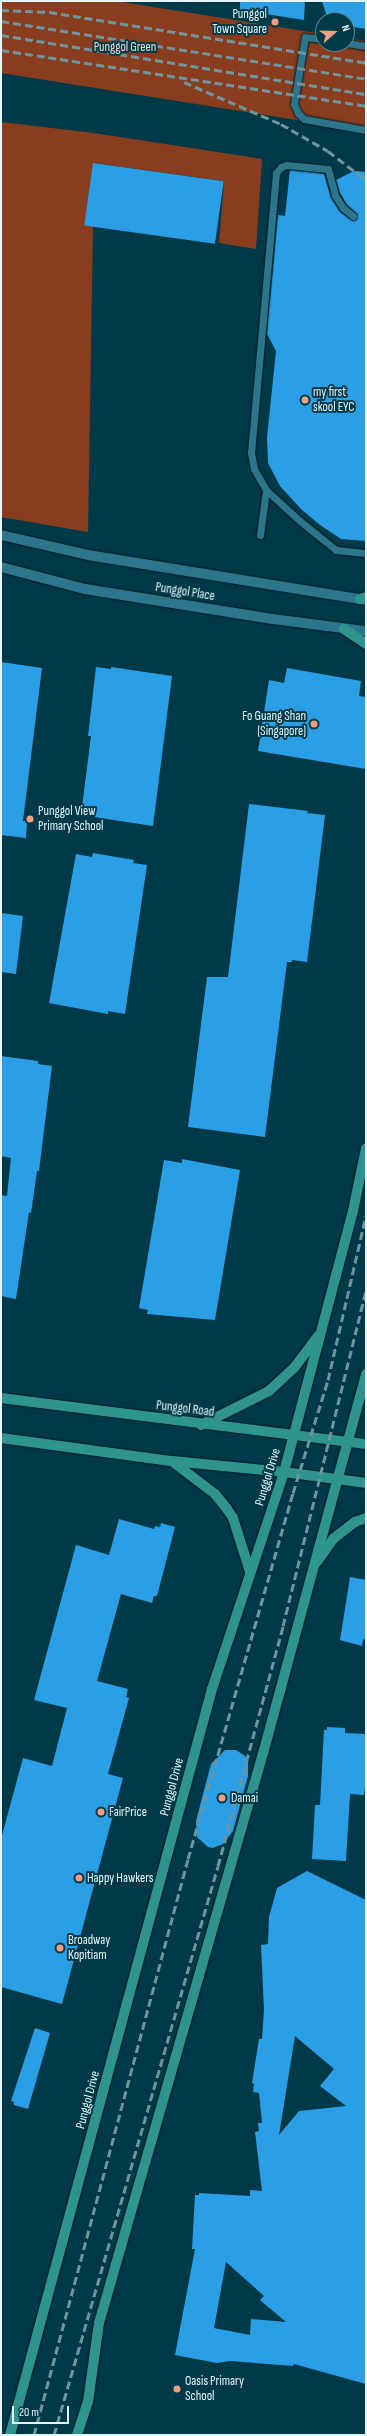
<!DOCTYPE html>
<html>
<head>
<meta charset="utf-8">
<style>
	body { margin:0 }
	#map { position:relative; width:367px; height:2436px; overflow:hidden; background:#003a48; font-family:"Sofia Sans Condensed",sans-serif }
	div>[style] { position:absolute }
	.green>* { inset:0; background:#893d1e }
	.building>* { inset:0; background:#2b9fe5; transform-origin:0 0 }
	.roads { filter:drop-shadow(0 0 1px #011f28) drop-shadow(0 0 1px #011f28) }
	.lane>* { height:7px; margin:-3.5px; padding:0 3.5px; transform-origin:3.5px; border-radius:3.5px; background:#2c758b }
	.street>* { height:10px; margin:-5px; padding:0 5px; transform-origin:5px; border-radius:5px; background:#2c758b }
	.secondary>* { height:10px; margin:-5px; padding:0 5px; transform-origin:5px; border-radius:5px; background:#2f948f }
	.rail>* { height:3px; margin-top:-1.5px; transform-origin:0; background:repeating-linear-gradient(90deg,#6e949e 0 8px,transparent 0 12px) }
	.dots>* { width:11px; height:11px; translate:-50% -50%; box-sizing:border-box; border:2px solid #003a48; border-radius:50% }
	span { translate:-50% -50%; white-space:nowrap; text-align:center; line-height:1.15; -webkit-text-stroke:4px #003a48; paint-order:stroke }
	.poi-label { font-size:13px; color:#e5f6fc }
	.right { translate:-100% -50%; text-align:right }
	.left { translate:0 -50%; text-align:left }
	.park-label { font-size:13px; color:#f6dad0 }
	.street-label { font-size:13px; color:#e5f6fc }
	.frame { position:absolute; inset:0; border:2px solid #e5f6fc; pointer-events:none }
	.north { position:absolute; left:315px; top:12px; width:40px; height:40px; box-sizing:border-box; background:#003a48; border:1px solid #5c8590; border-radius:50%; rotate:70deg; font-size:11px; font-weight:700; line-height:16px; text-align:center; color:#e5f6fc }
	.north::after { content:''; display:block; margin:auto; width:14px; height:18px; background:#f2a081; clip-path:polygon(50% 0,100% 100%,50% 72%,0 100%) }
	.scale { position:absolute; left:12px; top:2406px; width:57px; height:18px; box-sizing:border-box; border:2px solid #e5f6fc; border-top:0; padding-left:5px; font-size:12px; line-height:14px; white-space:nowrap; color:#e5f6fc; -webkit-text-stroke:3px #003a48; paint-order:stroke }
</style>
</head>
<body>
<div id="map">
	<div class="green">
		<i style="clip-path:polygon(1px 1px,116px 1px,323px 34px,323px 44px,347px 44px,347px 38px,366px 41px,366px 131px,1px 73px)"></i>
		<i style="clip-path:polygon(1px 122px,94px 133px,262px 159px,256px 249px,219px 243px,224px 181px,94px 163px,88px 532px,1px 517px)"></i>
	</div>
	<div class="building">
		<i style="clip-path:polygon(240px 1px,305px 1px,304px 20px,240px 10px)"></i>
		<i style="clip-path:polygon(322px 1px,366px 1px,366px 29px,347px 26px,347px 20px,328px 20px)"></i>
		<i style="left:93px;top:163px;width:132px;height:63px;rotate:8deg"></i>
		<i style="clip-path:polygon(290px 170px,324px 174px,331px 198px,340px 212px,353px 221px,357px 219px,357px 214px,347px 205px,340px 193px,336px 180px,354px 171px,366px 172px,366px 541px,341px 539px,320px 525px,301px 509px,280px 486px,268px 463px,267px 438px,276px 351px,267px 334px,278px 215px,285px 216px)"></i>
		<i style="clip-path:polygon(1px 662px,42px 668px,23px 821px,27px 821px,26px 838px,1px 835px)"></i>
		<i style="clip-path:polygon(96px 667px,111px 669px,111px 667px,172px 676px,153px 826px,81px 815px,91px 736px,88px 736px)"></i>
		<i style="clip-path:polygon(287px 668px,361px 681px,359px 696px,366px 697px,366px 769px,258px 751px,269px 680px,284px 683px)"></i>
		<i style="clip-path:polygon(249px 804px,308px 811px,307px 813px,325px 815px,307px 962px,292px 960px,292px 962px,287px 962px,265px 1137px,188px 1127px,207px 977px,228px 977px)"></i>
		<i style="clip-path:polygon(93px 853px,134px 860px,133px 863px,147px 865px,125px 1014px,108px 1011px,108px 1014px,49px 1003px,76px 854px,92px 857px)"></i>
		<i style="clip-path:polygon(1px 913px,23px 916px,16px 974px,1px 972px)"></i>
		<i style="clip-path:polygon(1px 1056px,38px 1061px,38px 1064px,52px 1066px,39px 1171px,37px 1171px,31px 1213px,29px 1212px,16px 1299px,1px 1296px,1px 1195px,7px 1196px,11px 1158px,1px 1156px)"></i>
		<i style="clip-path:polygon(182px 1159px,240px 1170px,215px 1320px,147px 1314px,148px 1310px,139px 1308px,164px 1160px,182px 1163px)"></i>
		<i style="clip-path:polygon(119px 1519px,154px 1529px,155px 1526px,160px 1527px,161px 1523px,175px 1527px,157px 1596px,154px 1596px,152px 1603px,121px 1594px,97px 1681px,128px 1689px,126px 1697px,129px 1698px,108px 1774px,123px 1778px,62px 2004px,1px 1987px,1px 1839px,23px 1758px,52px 1766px,67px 1708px,34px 1700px,76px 1545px,109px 1555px)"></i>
		<i style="clip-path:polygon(350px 1577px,366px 1580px,366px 1640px,363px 1639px,362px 1646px,340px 1640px)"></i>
		<i style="clip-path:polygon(327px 1727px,345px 1728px,345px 1733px,366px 1734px,366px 1779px,364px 1795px,350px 1794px,346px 1861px,312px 1859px,315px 1805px,320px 1805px,324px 1730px,327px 1730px)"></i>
		<i style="clip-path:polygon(225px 1750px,236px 1750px,245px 1756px,248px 1760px,248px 1776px,233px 1831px,223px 1844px,213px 1848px,208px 1847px,197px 1837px,196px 1821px,211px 1764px)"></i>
		<i style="clip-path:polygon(evenodd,307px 1871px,366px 1900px,366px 2384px,294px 2364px,293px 2366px,230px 2361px,217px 2363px,175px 2355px,195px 2249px,192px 2249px,195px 2195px,199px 2195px,199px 2193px,250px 2196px,250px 2190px,262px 2191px,255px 2132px,259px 2131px,258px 2123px,262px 2123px,259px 2093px,253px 2092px,254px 2084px,252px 2083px,259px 2039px,262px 2039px,264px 2010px,261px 1945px,268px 1944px,269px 1917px,277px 1888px,307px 1871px,295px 2036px,334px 2069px,320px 2086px,346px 2106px,299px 2111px,279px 2135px,295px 2036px,307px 1871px,226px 2262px,264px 2296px,260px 2300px,286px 2322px,251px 2319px,250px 2335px,214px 2328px,226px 2262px)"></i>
		<i style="clip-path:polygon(35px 2028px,50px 2033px,28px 2109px,14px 2105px,14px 2102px,11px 2101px)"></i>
	</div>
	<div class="roads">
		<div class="lane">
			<i style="left:323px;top:39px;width:18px;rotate:-174deg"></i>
			<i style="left:305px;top:37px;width:61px;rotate:99.5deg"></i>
			<i style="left:295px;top:97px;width:7px;rotate:98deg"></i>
			<i style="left:294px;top:104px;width:10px;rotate:66deg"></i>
			<i style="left:298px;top:113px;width:8px;rotate:45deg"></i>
			<i style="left:304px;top:119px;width:63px;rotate:10.1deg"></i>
			<i style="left:347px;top:43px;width:19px;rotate:9deg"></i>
			<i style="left:353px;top:216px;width:13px;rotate:-141deg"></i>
			<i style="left:343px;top:208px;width:15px;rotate:-122deg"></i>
			<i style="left:335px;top:195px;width:27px;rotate:-105deg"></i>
			<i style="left:328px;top:169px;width:42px;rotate:-174.6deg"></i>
			<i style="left:286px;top:165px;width:5px;rotate:158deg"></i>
			<i style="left:281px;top:167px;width:8px;rotate:130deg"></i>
			<i style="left:276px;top:173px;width:281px;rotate:95.1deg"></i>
			<i style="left:251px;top:453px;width:16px;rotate:79deg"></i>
			<i style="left:254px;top:469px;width:24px;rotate:60deg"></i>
			<i style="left:266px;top:490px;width:46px;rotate:42.4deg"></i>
			<i style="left:300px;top:521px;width:46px;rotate:38.9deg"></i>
			<i style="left:336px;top:550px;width:30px;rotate:6deg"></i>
			<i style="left:260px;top:535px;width:45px;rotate:-82.4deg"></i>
		</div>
		<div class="street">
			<i style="left:1px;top:535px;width:89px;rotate:12.9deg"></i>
			<i style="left:88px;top:555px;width:282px;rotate:9.2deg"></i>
			<i style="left:1px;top:567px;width:87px;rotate:14.7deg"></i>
			<i style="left:85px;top:589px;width:190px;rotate:9.1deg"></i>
			<i style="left:273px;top:619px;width:94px;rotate:7.4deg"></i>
		</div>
		<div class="secondary">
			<i style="left:360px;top:599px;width:6px;rotate:-18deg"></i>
			<i style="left:344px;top:629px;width:27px;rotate:34deg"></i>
			<i style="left:1px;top:1398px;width:368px;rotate:7.2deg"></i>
			<i style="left:201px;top:1425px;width:76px;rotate:-26.6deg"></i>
			<i style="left:269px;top:1391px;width:34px;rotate:-43deg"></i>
			<i style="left:294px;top:1368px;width:40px;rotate:-53deg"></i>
			<i style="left:1px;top:1438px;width:173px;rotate:7.7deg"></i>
			<i style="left:172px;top:1461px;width:113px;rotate:5.6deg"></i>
			<i style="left:284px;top:1472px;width:83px;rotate:7.6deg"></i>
			<i style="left:173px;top:1462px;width:53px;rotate:37.3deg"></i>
			<i style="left:215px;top:1494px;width:19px;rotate:51deg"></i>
			<i style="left:227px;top:1509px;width:11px;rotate:56deg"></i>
			<i style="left:233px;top:1518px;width:57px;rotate:72.5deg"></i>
			<i style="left:317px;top:1562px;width:28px;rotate:-55deg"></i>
			<i style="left:333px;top:1539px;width:28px;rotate:-38deg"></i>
			<i style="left:355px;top:1522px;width:12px;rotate:-20deg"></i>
			<i style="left:10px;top:2435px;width:773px;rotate:-74.85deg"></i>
			<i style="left:212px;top:1689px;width:229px;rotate:-71.6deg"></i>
			<i style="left:284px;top:1472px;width:270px;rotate:-75.2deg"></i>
			<i style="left:353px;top:1211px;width:64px;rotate:-78.3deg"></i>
			<i style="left:77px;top:2435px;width:35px;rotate:-72deg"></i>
			<i style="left:88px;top:2402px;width:80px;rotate:-82.1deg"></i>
			<i style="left:99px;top:2323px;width:596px;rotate:-73.94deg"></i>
			<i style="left:264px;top:1750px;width:390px;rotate:-74.8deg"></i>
		</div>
	</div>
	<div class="rail">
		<i style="left:1px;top:10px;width:48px;rotate:2.4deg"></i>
		<i style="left:49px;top:12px;width:321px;rotate:9.1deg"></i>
		<i style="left:1px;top:21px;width:370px;rotate:9deg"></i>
		<i style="left:1px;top:35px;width:370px;rotate:9.2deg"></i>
		<i style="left:1px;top:50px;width:369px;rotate:8.7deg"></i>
		<i style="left:184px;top:82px;width:106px;rotate:23.4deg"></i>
		<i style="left:281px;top:124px;width:54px;rotate:29.9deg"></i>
		<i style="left:328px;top:151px;width:48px;rotate:37.3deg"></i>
		<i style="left:34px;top:2435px;width:596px;rotate:-75.03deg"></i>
		<i style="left:188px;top:1859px;width:381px;rotate:-74deg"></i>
		<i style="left:293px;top:1493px;width:118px;rotate:-72.8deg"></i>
		<i style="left:328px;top:1380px;width:168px;rotate:-77deg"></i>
		<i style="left:54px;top:2435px;width:592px;rotate:-73.92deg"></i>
		<i style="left:218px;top:1866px;width:249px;rotate:-74.8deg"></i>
		<i style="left:283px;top:1626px;width:346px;rotate:-76.1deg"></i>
	</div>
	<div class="dots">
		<i style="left:275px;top:22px;background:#f2a081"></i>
		<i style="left:305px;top:400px;background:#f2a081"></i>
		<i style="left:314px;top:724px;background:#f2a081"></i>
		<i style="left:30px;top:819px;background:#f2a081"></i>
		<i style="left:222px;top:1798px;background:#f2a081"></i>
		<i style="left:101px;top:1812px;background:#f2a081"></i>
		<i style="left:79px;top:1878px;background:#f2a081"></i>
		<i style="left:60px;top:1948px;background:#f2a081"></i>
		<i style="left:177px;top:2389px;background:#f2a081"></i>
	</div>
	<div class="poi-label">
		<span class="right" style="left:267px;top:22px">Punggol<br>Town Square</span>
		<span class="left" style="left:313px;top:400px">my first<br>skool EYC</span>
		<span class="right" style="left:306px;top:724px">Fo Guang Shan<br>(Singapore)</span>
		<span class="left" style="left:38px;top:819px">Punggol View<br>Primary School</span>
		<span class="left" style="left:231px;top:1798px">Damai</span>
		<span class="left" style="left:109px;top:1812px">FairPrice</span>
		<span class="left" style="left:87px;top:1878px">Happy Hawkers</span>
		<span class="left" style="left:68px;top:1948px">Broadway<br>Kopitiam</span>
		<span class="left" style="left:185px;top:2389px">Oasis Primary<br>School</span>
	</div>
	<div class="park-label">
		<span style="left:125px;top:47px">Punggol Green</span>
	</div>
	<div class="street-label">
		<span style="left:185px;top:592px;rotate:9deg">Punggol Place</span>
		<span style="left:185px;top:1409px;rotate:7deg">Punggol Road</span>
		<span style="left:268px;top:1477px;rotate:-73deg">Punggol Drive</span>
		<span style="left:172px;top:1787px;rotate:-75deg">Punggol Drive</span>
		<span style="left:88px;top:2100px;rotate:-75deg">Punggol Drive</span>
	</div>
	<div class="frame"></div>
	<div class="north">N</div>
	<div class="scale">20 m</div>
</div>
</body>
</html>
